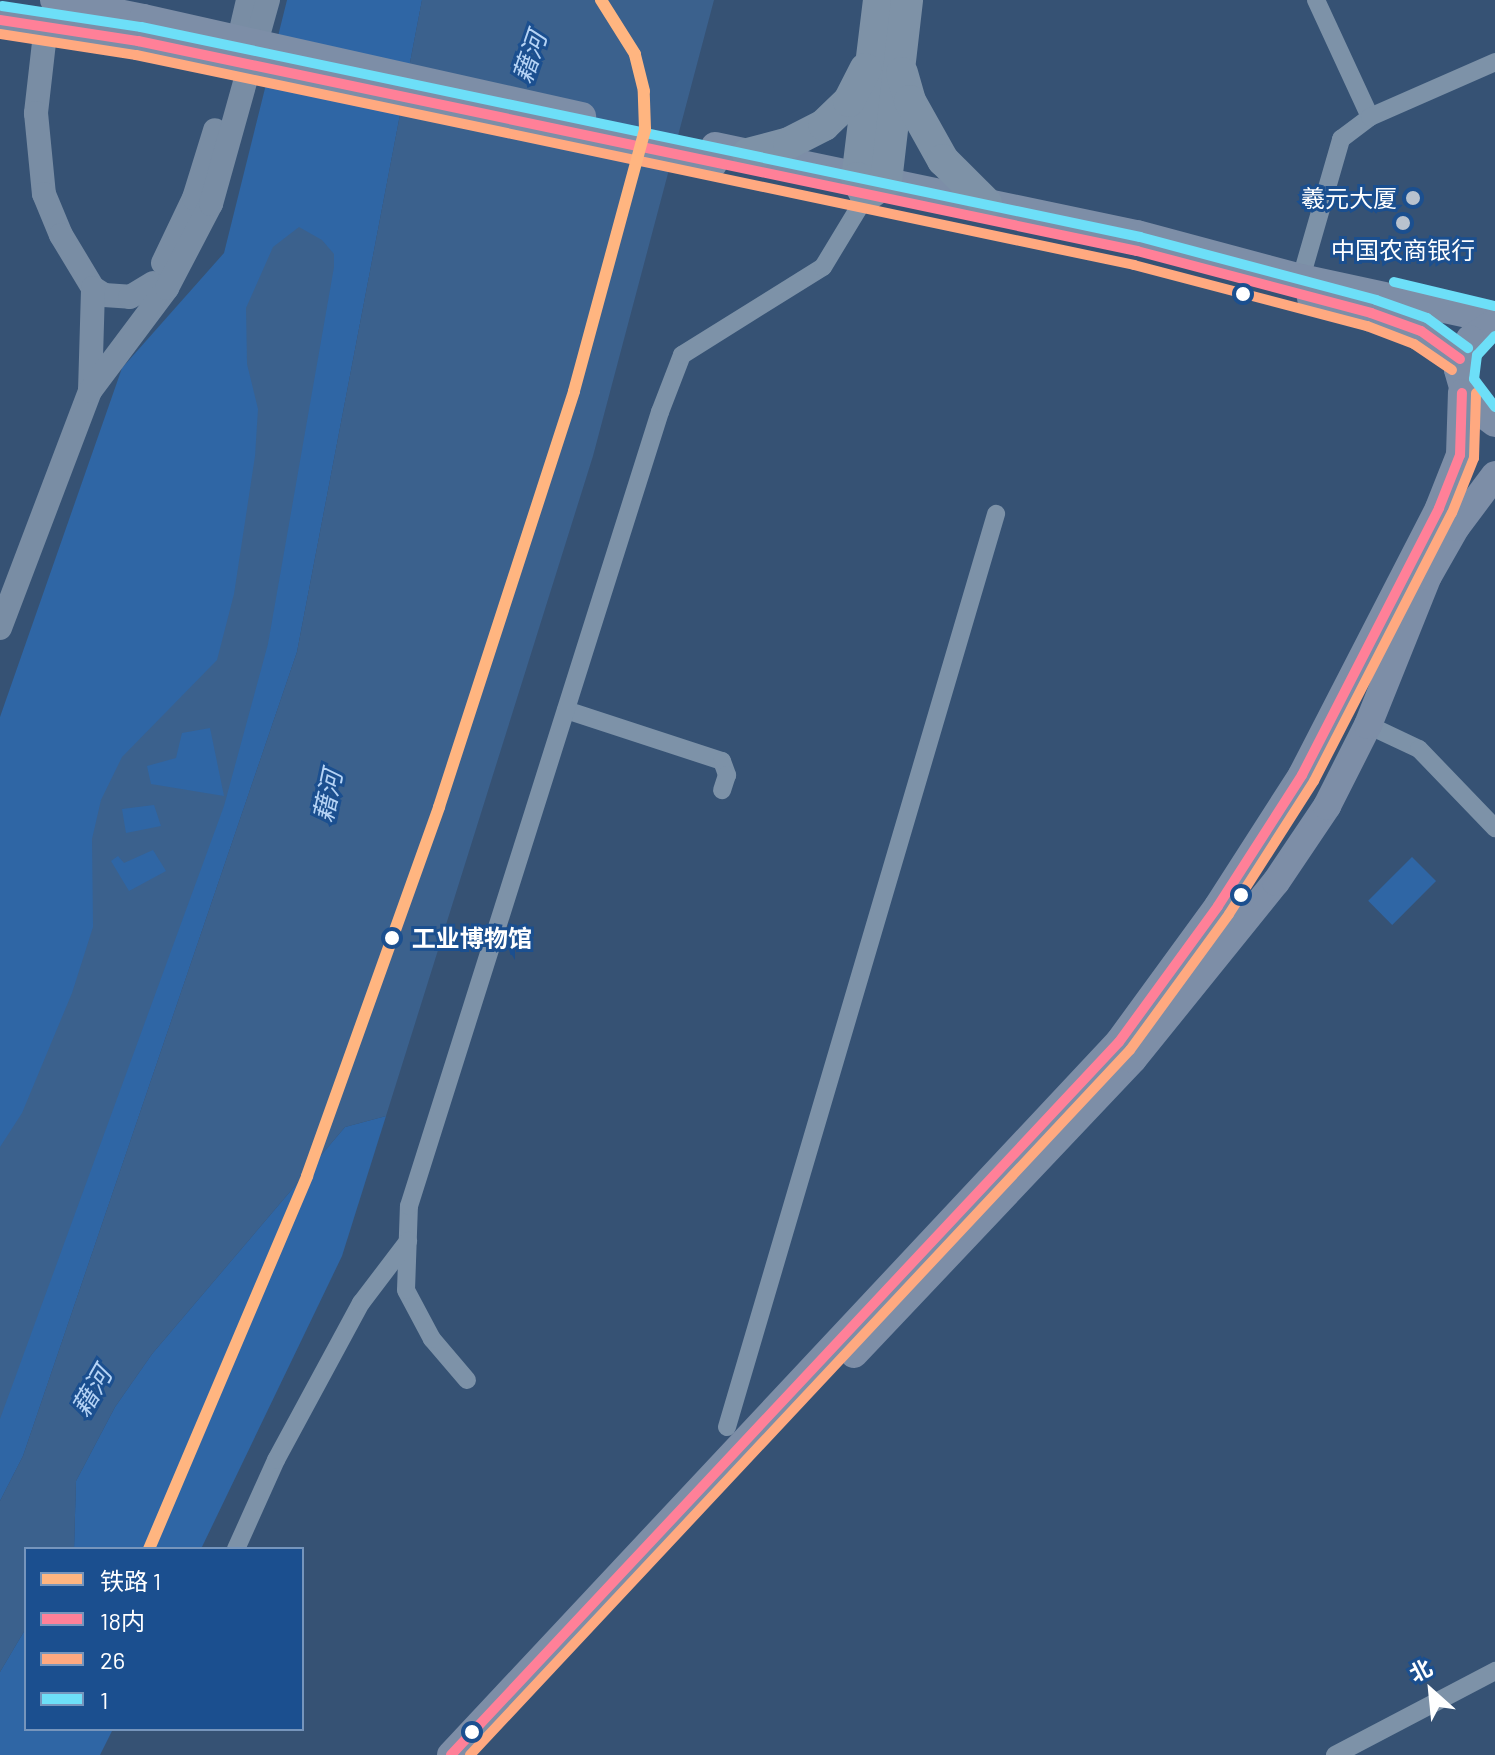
<!DOCTYPE html>
<html>
<head>
<meta charset="utf-8">
<style>
	body { margin:0 }
	#map { position:relative; width:1495px; height:1755px; overflow:hidden; background:#365274; font-family:Barlow,"Noto Sans SC",sans-serif }
	div>[style] { position:absolute }
	.green>* { inset:0; background:#2f66a5; transform-origin:0 0 }
	.water>* { inset:0; background:#3b618d }
	.minor>* { height:18px; margin:-9px; padding:0 9px; transform-origin:9px; border-radius:9px; background:#7d92a8 }
	.secondary>* { height:24px; margin:-12px; padding:0 12px; transform-origin:12px; border-radius:12px; background:#798da4 }
	.primary>* { height:28px; margin:-14px; padding:0 14px; transform-origin:14px; border-radius:14px; background:#7d8ea7 }
	.motorway>* { height:32px; margin:-16px; padding:0 16px; transform-origin:16px; border-radius:16px; background:#7e92a7 }
	.primary-bridge>* { height:28px; margin:-14px; padding:0 14px; transform-origin:14px; border-radius:14px; background:#7d8ea7 }
	.bus-1>* { height:10px; margin:-5px; padding:0 5px; transform-origin:5px; border-radius:5px; background:#ff8098 }
	.bus-2>* { height:10px; margin:-5px; padding:0 5px; transform-origin:5px; border-radius:5px; background:#ffa980 }
	.bus-3>* { height:10px; margin:-5px; padding:0 5px; transform-origin:5px; border-radius:5px; background:#6ddff8 }
	.rail-1>* { height:12px; margin:-6px; padding:0 6px; transform-origin:6px; border-radius:6px; background:#ffb580 }
	.dots>* { width:22px; height:22px; translate:-50% -50%; box-sizing:border-box; border:4px solid #1b4f8f; border-radius:50% }
	span { translate:-50% -50%; white-space:nowrap; text-align:center; line-height:1.15; -webkit-text-stroke:6px #1b4f8f; paint-order:stroke }
	.poi-label { font-size:24px; color:#fff }
	.right { translate:-100% -50%; text-align:right }
	.stop-label { font-size:24px; color:#fff; font-weight:700 }
	.left { translate:0 -50%; text-align:left }
	.water-label { font-size:26px; color:#b5d3f5; font-style:italic }
	.legend { position:absolute; left:24px; top:1547px; width:280px; height:184px; box-sizing:border-box; background:#1b4f8f; border:2px solid #7695bc; margin:0; padding:10px 14px; list-style:none; font-size:24px; color:#fff }
	.legend li { display:flex; align-items:center; gap:16px; height:40px }
	.legend b { width:40px; border:2px solid #7695bc }
	.north { position:absolute; left:1391px; top:1651px; width:80px; height:80px; -webkit-text-stroke:6px #1b4f8f; paint-order:stroke; rotate:333deg; font-size:22px; font-weight:700; line-height:32px; text-align:center; color:#fff }
	.north::after { content:''; display:block; margin:auto; width:28px; height:36px; background:#fff; clip-path:polygon(50% 0,100% 100%,50% 72%,0 100%) }
</style>
</head>
<body>
<div id="map">
	<div class="green">
		<i style="clip-path:polygon(287px 0,422px 0,297px 652px,23px 1456px,0 1501px,0 717px,122px 368px,224px 253px)"></i>
		<i style="left:1412px;top:857px;width:34px;height:62px;rotate:45deg"></i>
		<i style="clip-path:polygon(386px 1116px,342px 1256px,201px 1549px,74px 1549px,76px 1481px,115px 1407px,152px 1354px,345px 1127px)"></i>
		<i style="clip-path:polygon(26px 1628px,26px 1729px,113px 1729px,100px 1755px,0 1755px,0 1672px)"></i>
	</div>
	<div class="water">
		<i style="clip-path:polygon(422px 0,714px 0,593px 456px,386px 1116px,345px 1127px,152px 1354px,115px 1407px,76px 1481px,74px 1549px,26px 1549px,26px 1628px,0 1672px,0 1501px,23px 1456px,297px 652px)"></i>
		<i style="clip-path:polygon(evenodd,299px 227px,322px 240px,334px 254px,334px 267px,268px 644px,224px 806px,0 1419px,0 1147px,22px 1113px,72px 993px,93px 927px,92px 839px,101px 800px,122px 757px,217px 660px,234px 594px,255px 456px,258px 409px,247px 364px,246px 308px,273px 247px,299px 227px,210px 728px,224px 796px,151px 784px,147px 766px,176px 758px,182px 733px,210px 728px,299px 227px,154px 805px,161px 826px,126px 833px,122px 809px,154px 805px,299px 227px,153px 850px,166px 871px,129px 891px,111px 861px,118px 856px,124px 863px,153px 850px)"></i>
	</div>
	<div class="minor">
		<i style="left:1316px;top:0;width:129px;rotate:65.2deg"></i>
		<i style="left:1301px;top:278px;width:145px;rotate:-73.9deg"></i>
		<i style="left:1341px;top:139px;width:36px;rotate:-37deg"></i>
		<i style="left:1370px;top:117px;width:137px;rotate:-23.7deg"></i>
		<i style="left:566px;top:710px;width:164px;rotate:18.1deg"></i>
		<i style="left:722px;top:761px;width:15px;rotate:70deg"></i>
		<i style="left:727px;top:775px;width:16px;rotate:108deg"></i>
		<i style="left:1368px;top:725px;width:56px;rotate:25.2deg"></i>
		<i style="left:1419px;top:749px;width:110px;rotate:46.1deg"></i>
		<i style="left:467px;top:1380px;width:54px;rotate:-130.5deg"></i>
		<i style="left:432px;top:1339px;width:55px;rotate:-118deg"></i>
		<i style="left:406px;top:1290px;width:84px;rotate:-88deg"></i>
		<i style="left:409px;top:1206px;width:833px;rotate:-72.46deg"></i>
		<i style="left:660px;top:412px;width:61px;rotate:-68.9deg"></i>
		<i style="left:682px;top:355px;width:166px;rotate:-32deg"></i>
		<i style="left:823px;top:267px;width:83px;rotate:-58.8deg"></i>
		<i style="left:727px;top:1427px;width:952px;rotate:-73.58deg"></i>
		<i style="left:236px;top:1549px;width:98px;rotate:-65.8deg"></i>
		<i style="left:276px;top:1460px;width:179px;rotate:-61.6deg"></i>
		<i style="left:361px;top:1303px;width:78px;rotate:-52.8deg"></i>
		<i style="left:1335px;top:1755px;width:181px;rotate:-27.7deg"></i>
	</div>
	<div class="secondary">
		<i style="left:46px;top:25px;width:89px;rotate:96.5deg"></i>
		<i style="left:36px;top:113px;width:81px;rotate:84.4deg"></i>
		<i style="left:44px;top:194px;width:44px;rotate:67.5deg"></i>
		<i style="left:61px;top:235px;width:62px;rotate:58.9deg"></i>
		<i style="left:93px;top:288px;width:13px;rotate:32deg"></i>
		<i style="left:104px;top:295px;width:26px;rotate:4deg"></i>
		<i style="left:130px;top:297px;width:27px;rotate:-31deg"></i>
		<i style="left:235px;top:56px;width:57px;rotate:-76.9deg"></i>
		<i style="left:163px;top:263px;width:72px;rotate:-64.5deg"></i>
		<i style="left:194px;top:198px;width:71px;rotate:-72.8deg"></i>
		<i style="left:90px;top:391px;width:103px;rotate:-88.3deg"></i>
		<i style="left:0;top:628px;width:254px;rotate:-69.2deg"></i>
		<i style="left:90px;top:391px;width:129px;rotate:-53.2deg"></i>
		<i style="left:167px;top:288px;width:95px;rotate:-62.4deg"></i>
		<i style="left:211px;top:204px;width:212px;rotate:-74.4deg"></i>
	</div>
	<div class="primary">
		<i style="left:54px;top:0;width:91px;rotate:11.4deg"></i>
		<i style="left:0;top:20px;width:140px;rotate:8.7deg"></i>
		<i style="left:715px;top:146px;width:431px;rotate:11.8deg"></i>
		<i style="left:1137px;top:234px;width:170px;rotate:15deg"></i>
		<i style="left:1301px;top:278px;width:198px;rotate:12.2deg"></i>
		<i style="left:1311px;top:298px;width:115px;rotate:16.7deg"></i>
		<i style="left:1421px;top:331px;width:48px;rotate:35.7deg"></i>
		<i style="left:1495px;top:322px;width:30px;rotate:146deg"></i>
		<i style="left:1470px;top:339px;width:33px;rotate:111deg"></i>
		<i style="left:1458px;top:370px;width:33px;rotate:74deg"></i>
		<i style="left:1467px;top:402px;width:35px;rotate:37deg"></i>
		<i style="left:854px;top:1354px;width:406px;rotate:-46.6deg"></i>
		<i style="left:1133px;top:1059px;width:228px;rotate:-51.1deg"></i>
		<i style="left:1276px;top:882px;width:92px;rotate:-56.1deg"></i>
		<i style="left:1327px;top:806px;width:91px;rotate:-63.2deg"></i>
		<i style="left:1368px;top:725px;width:161px;rotate:-68.1deg"></i>
		<i style="left:1428px;top:576px;width:56px;rotate:-60.3deg"></i>
		<i style="left:1456px;top:527px;width:65px;rotate:-53.1deg"></i>
		<i style="left:451px;top:1755px;width:977px;rotate:-46.87deg"></i>
		<i style="left:1119px;top:1042px;width:168px;rotate:-53.9deg"></i>
		<i style="left:1218px;top:906px;width:156px;rotate:-57.3deg"></i>
		<i style="left:1302px;top:775px;width:300px;rotate:-62.8deg"></i>
		<i style="left:1439px;top:508px;width:57px;rotate:-68.4deg"></i>
		<i style="left:1460px;top:455px;width:62px;rotate:-88.2deg"></i>
	</div>
	<div class="motorway">
		<i style="left:879px;top:0;width:179px;rotate:97deg"></i>
		<i style="left:857px;top:178px;width:20px;rotate:63deg"></i>
		<i style="left:866px;top:196px;width:24px;rotate:-35deg"></i>
		<i style="left:886px;top:182px;width:183px;rotate:-83.4deg"></i>
		<i style="left:902px;top:73px;width:29px;rotate:74deg"></i>
		<i style="left:910px;top:101px;width:68px;rotate:60.8deg"></i>
		<i style="left:943px;top:160px;width:61px;rotate:45deg"></i>
		<i style="left:748px;top:154px;width:42px;rotate:-15deg"></i>
		<i style="left:789px;top:143px;width:39px;rotate:-27deg"></i>
		<i style="left:824px;top:125px;width:35px;rotate:-44deg"></i>
		<i style="left:849px;top:101px;width:36px;rotate:-63deg"></i>
	</div>
	<div class="primary-bridge">
		<i style="left:143px;top:18px;width:450px;rotate:12.6deg"></i>
		<i style="left:138px;top:41px;width:588px;rotate:12.07deg"></i>
	</div>
	<div class="bus-1">
		<i style="left:0;top:20px;width:140px;rotate:8.7deg"></i>
		<i style="left:138px;top:41px;width:1021px;rotate:11.87deg"></i>
		<i style="left:1137px;top:251px;width:242px;rotate:14.8deg"></i>
		<i style="left:1371px;top:313px;width:53px;rotate:19.8deg"></i>
		<i style="left:1421px;top:331px;width:48px;rotate:35.7deg"></i>
		<i style="left:451px;top:1755px;width:977px;rotate:-46.87deg"></i>
		<i style="left:1119px;top:1042px;width:168px;rotate:-53.9deg"></i>
		<i style="left:1218px;top:906px;width:156px;rotate:-57.3deg"></i>
		<i style="left:1302px;top:775px;width:300px;rotate:-62.8deg"></i>
		<i style="left:1439px;top:508px;width:57px;rotate:-68.4deg"></i>
		<i style="left:1460px;top:455px;width:62px;rotate:-88.2deg"></i>
	</div>
	<div class="bus-2">
		<i style="left:0;top:34px;width:138px;rotate:8.8deg"></i>
		<i style="left:136px;top:55px;width:1020px;rotate:11.88deg"></i>
		<i style="left:1134px;top:265px;width:241px;rotate:14.7deg"></i>
		<i style="left:1367px;top:326px;width:50px;rotate:21deg"></i>
		<i style="left:1414px;top:344px;width:46px;rotate:34.4deg"></i>
		<i style="left:470px;top:1755px;width:966px;rotate:-46.89deg"></i>
		<i style="left:1130px;top:1050px;width:168px;rotate:-53.9deg"></i>
		<i style="left:1229px;top:914px;width:158px;rotate:-57.4deg"></i>
		<i style="left:1314px;top:781px;width:301px;rotate:-62.8deg"></i>
		<i style="left:1452px;top:513px;width:59px;rotate:-68.2deg"></i>
		<i style="left:1474px;top:458px;width:65px;rotate:-88.2deg"></i>
	</div>
	<div class="bus-3">
		<i style="left:2px;top:6px;width:141px;rotate:8.6deg"></i>
		<i style="left:141px;top:27px;width:1021px;rotate:11.87deg"></i>
		<i style="left:1140px;top:237px;width:244px;rotate:14.9deg"></i>
		<i style="left:1376px;top:300px;width:54px;rotate:19.4deg"></i>
		<i style="left:1427px;top:318px;width:51px;rotate:36.2deg"></i>
		<i style="left:1394px;top:282px;width:104px;rotate:13.4deg"></i>
		<i style="left:1495px;top:336px;width:26px;rotate:133deg"></i>
		<i style="left:1477px;top:355px;width:24px;rotate:97deg"></i>
		<i style="left:1474px;top:379px;width:35px;rotate:53deg"></i>
	</div>
	<div class="rail-1">
		<i style="left:149px;top:1549px;width:405px;rotate:-67deg"></i>
		<i style="left:307px;top:1176px;width:392px;rotate:-70.3deg"></i>
		<i style="left:439px;top:807px;width:437px;rotate:-72deg"></i>
		<i style="left:574px;top:391px;width:271px;rotate:-74.8deg"></i>
		<i style="left:645px;top:129px;width:38px;rotate:-92deg"></i>
		<i style="left:644px;top:91px;width:38px;rotate:-104deg"></i>
		<i style="left:635px;top:54px;width:64px;rotate:-122.2deg"></i>
	</div>
	<div class="dots">
		<i style="left:1413px;top:198px;background:#b9c2ce"></i>
		<i style="left:1403px;top:223px;background:#b9c2ce"></i>
		<i style="left:1243px;top:294px;background:#fff"></i>
		<i style="left:1241px;top:895px;background:#fff"></i>
		<i style="left:392px;top:938px;background:#fff"></i>
		<i style="left:472px;top:1732px;background:#fff"></i>
	</div>
	<div class="poi-label">
		<span class="right" style="left:1397px;top:198px">羲元大厦</span>
		<span style="left:1403px;top:250px">中国农商银行</span>
	</div>
	<div class="stop-label">
		<span class="left" style="left:412px;top:938px">工业博物馆</span>
	</div>
	<div class="water-label">
		<span style="left:529px;top:57px;rotate:-71deg">藉河</span>
		<span style="left:327px;top:796px;rotate:-78deg">藉河</span>
		<span style="left:91px;top:1391px;rotate:-60deg">藉河</span>
	</div>
	<ul class="legend">
	<li><b style="height:10px;background:#ffb580"></b>铁路 1</li>
	<li><b style="height:10px;background:#ff8098"></b>18内</li>
	<li><b style="height:10px;background:#ffa980"></b>26</li>
	<li><b style="height:10px;background:#6ddff8"></b>1</li>
	</ul>
	<div class="north">北</div>
</div>
</body>
</html>
